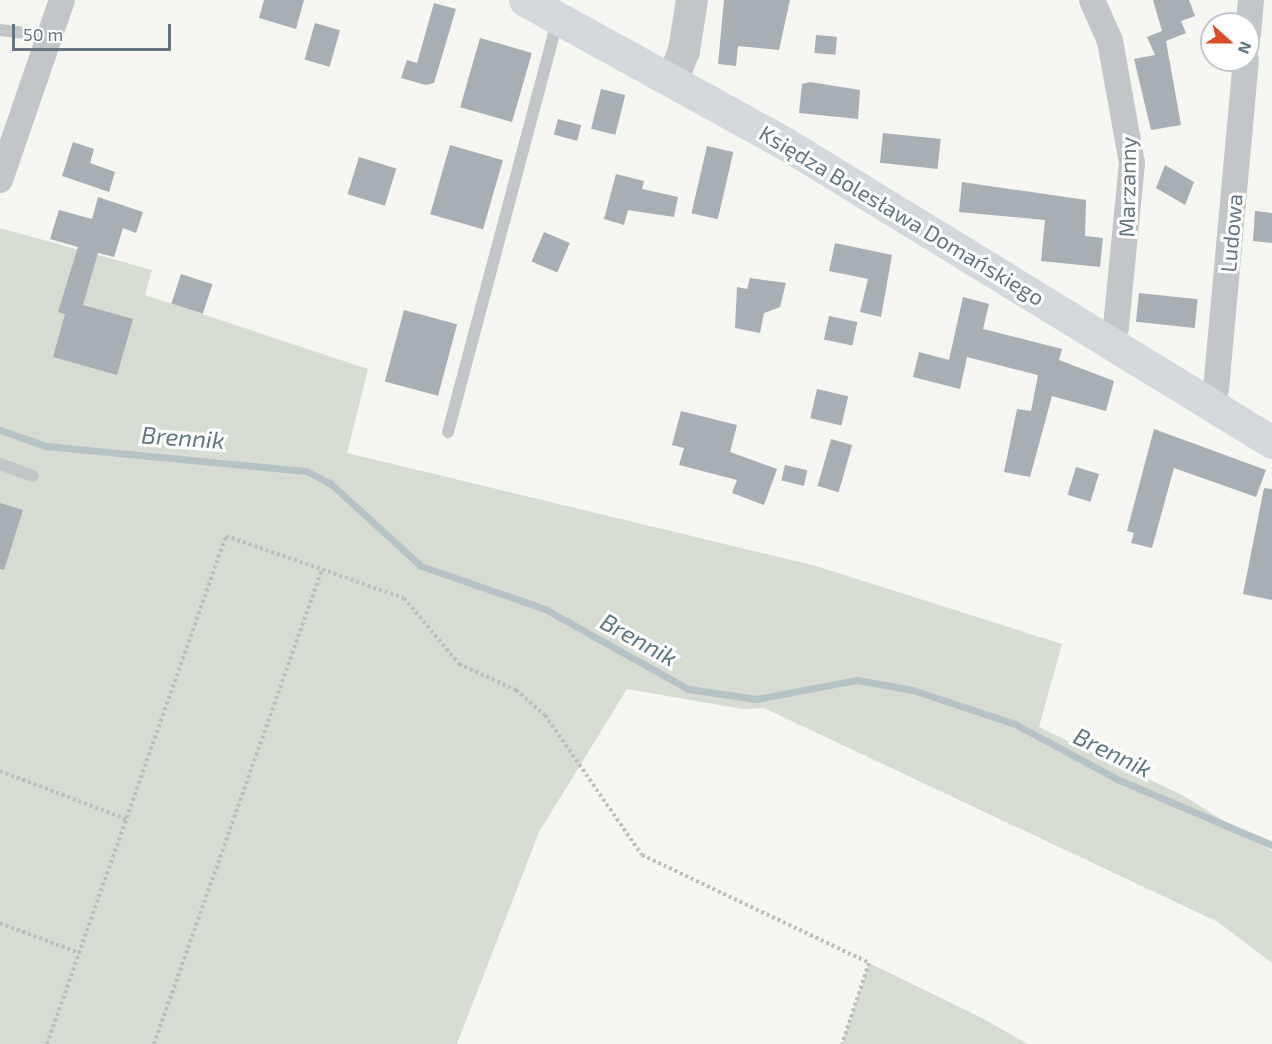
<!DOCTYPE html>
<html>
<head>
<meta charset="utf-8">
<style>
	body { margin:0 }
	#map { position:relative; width:1272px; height:1044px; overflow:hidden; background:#f5f5f1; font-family:"Exo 2",sans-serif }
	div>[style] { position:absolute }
	.green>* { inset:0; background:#d6dcd2 }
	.stream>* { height:7px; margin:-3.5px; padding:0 3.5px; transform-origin:3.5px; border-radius:3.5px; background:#b6c3c6 }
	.building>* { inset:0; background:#a7afb4; transform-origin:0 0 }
	.path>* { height:4px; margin-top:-2px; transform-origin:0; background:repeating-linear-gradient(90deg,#bcbec0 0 3px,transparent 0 6px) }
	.service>* { height:12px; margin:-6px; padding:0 6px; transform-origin:6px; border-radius:6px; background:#c3c6c9 }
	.minor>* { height:26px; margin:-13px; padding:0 13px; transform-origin:13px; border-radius:13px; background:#c3c6c9 }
	.tertiary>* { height:32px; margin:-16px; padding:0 16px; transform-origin:16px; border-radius:16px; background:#c3c6c9 }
	.secondary>* { height:33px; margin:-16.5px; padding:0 16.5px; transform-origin:16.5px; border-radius:16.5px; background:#d3d8dc }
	span { translate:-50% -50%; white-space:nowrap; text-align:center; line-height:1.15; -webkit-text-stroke:6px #fff; paint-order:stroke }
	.street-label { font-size:22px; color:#657682 }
	.water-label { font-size:24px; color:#60777f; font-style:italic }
	.north { position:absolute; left:1200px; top:12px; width:60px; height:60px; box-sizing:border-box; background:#fff; border:2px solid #c1c8cd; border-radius:50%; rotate:111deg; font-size:16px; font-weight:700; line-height:24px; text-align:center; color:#657682 }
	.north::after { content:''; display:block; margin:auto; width:21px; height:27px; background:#de4c28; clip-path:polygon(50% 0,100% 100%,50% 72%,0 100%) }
	.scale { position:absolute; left:12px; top:24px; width:159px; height:27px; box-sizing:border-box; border:3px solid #657682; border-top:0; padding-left:8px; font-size:18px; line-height:21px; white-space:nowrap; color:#657682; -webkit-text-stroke:4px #fff; paint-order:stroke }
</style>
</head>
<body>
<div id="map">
	<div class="green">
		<i style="clip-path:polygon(0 228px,152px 270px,145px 295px,368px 369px,347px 453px,816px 566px,1062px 644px,1039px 727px,1184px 796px,1272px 851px,1272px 963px,1218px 922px,764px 708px,742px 709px,627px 689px,539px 832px,457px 1044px,0 1044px)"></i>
		<i style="clip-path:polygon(869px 963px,980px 1017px,1028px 1044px,842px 1044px)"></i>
	</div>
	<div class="stream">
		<i style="left:0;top:430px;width:49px;rotate:19.2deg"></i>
		<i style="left:46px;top:446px;width:261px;rotate:5.5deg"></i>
		<i style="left:306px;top:471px;width:27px;rotate:27deg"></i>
		<i style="left:330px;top:483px;width:123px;rotate:42.4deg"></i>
		<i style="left:421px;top:566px;width:131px;rotate:19.1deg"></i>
		<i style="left:545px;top:609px;width:164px;rotate:29.2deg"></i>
		<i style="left:688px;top:689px;width:69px;rotate:8.4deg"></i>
		<i style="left:756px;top:699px;width:103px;rotate:-10.7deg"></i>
		<i style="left:857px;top:680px;width:57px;rotate:10.1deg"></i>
		<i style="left:913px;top:690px;width:108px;rotate:18.4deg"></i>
		<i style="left:1015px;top:724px;width:116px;rotate:28.3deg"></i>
		<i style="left:1117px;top:779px;width:168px;rotate:23.1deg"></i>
	</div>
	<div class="building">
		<i style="clip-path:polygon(264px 0,304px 0,296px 29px,259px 18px)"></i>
		<i style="clip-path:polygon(724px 0,790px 0,779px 50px,738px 46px,736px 66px,718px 64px)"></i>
		<i style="clip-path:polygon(1153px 0,1189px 0,1195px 16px,1181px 21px,1186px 33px,1166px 41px,1181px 125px,1151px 130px,1134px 59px,1155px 55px,1147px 37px,1162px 31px)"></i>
		<i style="clip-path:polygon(434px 3px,456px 9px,434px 83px,426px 85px,401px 78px,407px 60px,417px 63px)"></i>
		<i style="left:315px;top:23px;width:26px;height:38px;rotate:16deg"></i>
		<i style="left:816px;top:35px;width:21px;height:18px;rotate:5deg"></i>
		<i style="left:480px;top:38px;width:54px;height:72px;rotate:16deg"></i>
		<i style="clip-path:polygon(810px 82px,860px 90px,858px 119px,799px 113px,802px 84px)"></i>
		<i style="left:601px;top:89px;width:25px;height:41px;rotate:14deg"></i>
		<i style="left:558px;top:119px;width:24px;height:16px;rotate:15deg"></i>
		<i style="left:883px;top:133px;width:58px;height:30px;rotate:6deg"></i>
		<i style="clip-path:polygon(73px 142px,94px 149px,90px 163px,115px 172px,109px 192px,62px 176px)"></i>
		<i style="left:450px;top:145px;width:55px;height:72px;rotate:16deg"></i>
		<i style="left:707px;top:146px;width:27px;height:69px;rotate:13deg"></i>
		<i style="left:359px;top:157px;width:39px;height:39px;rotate:17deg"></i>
		<i style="clip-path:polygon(1165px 165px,1194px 182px,1185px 205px,1156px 188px)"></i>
		<i style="clip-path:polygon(616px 174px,644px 181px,642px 189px,678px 197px,674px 217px,628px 210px,624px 225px,604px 219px)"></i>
		<i style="clip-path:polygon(962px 182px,1086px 200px,1085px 236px,1103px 238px,1100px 267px,1041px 261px,1045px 220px,959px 212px)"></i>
		<i style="clip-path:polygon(98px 197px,143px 212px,136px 233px,123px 228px,114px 257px,98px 253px,83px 305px,133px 319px,117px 375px,53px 357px,65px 314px,58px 312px,78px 247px,50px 239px,59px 210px,92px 219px)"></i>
		<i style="clip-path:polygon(1255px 211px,1272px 213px,1272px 243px,1253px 241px)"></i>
		<i style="left:544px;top:232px;width:28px;height:32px;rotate:23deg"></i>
		<i style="clip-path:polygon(835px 243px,892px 255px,881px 317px,860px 312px,868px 279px,829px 271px)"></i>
		<i style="left:181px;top:274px;width:33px;height:31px;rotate:18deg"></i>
		<i style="clip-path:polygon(750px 278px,786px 283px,780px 307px,764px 313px,760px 333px,735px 328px,737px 287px,747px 289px)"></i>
		<i style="left:1139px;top:293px;width:59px;height:29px;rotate:6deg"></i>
		<i style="clip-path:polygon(963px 297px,989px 304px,983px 329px,1062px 349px,1059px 360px,1114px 381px,1106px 411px,1052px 396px,1030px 477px,1004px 472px,1017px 409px,1031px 411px,1038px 375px,967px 357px,960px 389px,913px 377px,919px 352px,949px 360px)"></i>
		<i style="left:404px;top:310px;width:55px;height:74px;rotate:15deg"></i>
		<i style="left:829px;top:316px;width:29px;height:24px;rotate:12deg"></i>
		<i style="left:817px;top:389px;width:32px;height:30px;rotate:13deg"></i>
		<i style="clip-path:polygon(681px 411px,737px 425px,730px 452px,777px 469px,764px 505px,732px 493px,737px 480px,679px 465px,684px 448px,672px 445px)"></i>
		<i style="clip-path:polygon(1154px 429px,1266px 470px,1256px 497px,1174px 468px,1152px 548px,1131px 543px,1134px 533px,1127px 531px)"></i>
		<i style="left:831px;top:439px;width:22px;height:49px;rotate:16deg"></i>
		<i style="left:785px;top:465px;width:23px;height:16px;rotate:13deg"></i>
		<i style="left:1076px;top:467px;width:24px;height:29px;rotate:17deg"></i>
		<i style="clip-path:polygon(1264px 488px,1272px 489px,1272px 600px,1243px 594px)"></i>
		<i style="clip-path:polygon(0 503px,23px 510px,4px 570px,0 569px)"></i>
	</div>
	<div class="path">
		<i style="left:0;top:771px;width:135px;rotate:20.9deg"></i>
		<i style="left:0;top:923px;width:85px;rotate:20.8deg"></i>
		<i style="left:47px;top:1044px;width:539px;rotate:-70.59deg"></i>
		<i style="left:226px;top:536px;width:188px;rotate:19.2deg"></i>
		<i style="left:404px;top:598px;width:86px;rotate:50.2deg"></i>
		<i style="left:459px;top:664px;width:63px;rotate:24.5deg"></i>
		<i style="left:516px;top:690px;width:38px;rotate:41deg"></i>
		<i style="left:545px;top:715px;width:170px;rotate:55.3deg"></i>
		<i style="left:642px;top:855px;width:251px;rotate:25.4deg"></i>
		<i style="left:869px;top:963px;width:85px;rotate:108.4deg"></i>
		<i style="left:154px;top:1044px;width:504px;rotate:-70.52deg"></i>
	</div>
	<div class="service">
		<i style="left:0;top:30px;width:49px;rotate:7deg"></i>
		<i style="left:448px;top:432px;width:427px;rotate:-75.1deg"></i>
		<i style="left:0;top:464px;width:35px;rotate:20deg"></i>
	</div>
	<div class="minor">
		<i style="left:1092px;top:0;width:45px;rotate:66.3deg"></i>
		<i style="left:1110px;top:41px;width:124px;rotate:79.8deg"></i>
		<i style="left:1132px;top:163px;width:165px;rotate:95.6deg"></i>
		<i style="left:1116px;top:327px;width:16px;rotate:117deg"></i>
		<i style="left:1248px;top:34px;width:34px;rotate:-85deg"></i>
		<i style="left:0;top:180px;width:190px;rotate:-71deg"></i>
		<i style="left:1210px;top:404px;width:16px;rotate:-68deg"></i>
		<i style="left:1216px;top:389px;width:330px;rotate:-84.8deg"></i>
	</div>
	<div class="tertiary">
		<i style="left:673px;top:79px;width:30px;rotate:-69deg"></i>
		<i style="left:684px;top:51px;width:52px;rotate:-81.1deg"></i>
	</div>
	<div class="secondary">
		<i style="left:525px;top:0;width:298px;rotate:28.9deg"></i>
		<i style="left:786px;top:144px;width:570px;rotate:31.52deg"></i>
	</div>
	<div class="street-label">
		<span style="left:1127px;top:187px;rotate:-89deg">Marzanny</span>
		<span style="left:902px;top:215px;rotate:31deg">Księdza Bolesława Domańskiego</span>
		<span style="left:1231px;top:233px;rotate:-85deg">Ludowa</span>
	</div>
	<div class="water-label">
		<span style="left:183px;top:437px;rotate:4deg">Brennik</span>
		<span style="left:639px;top:639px;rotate:29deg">Brennik</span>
		<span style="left:1113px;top:752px;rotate:26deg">Brennik</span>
	</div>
	<div class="north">N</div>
	<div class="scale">50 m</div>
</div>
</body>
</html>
